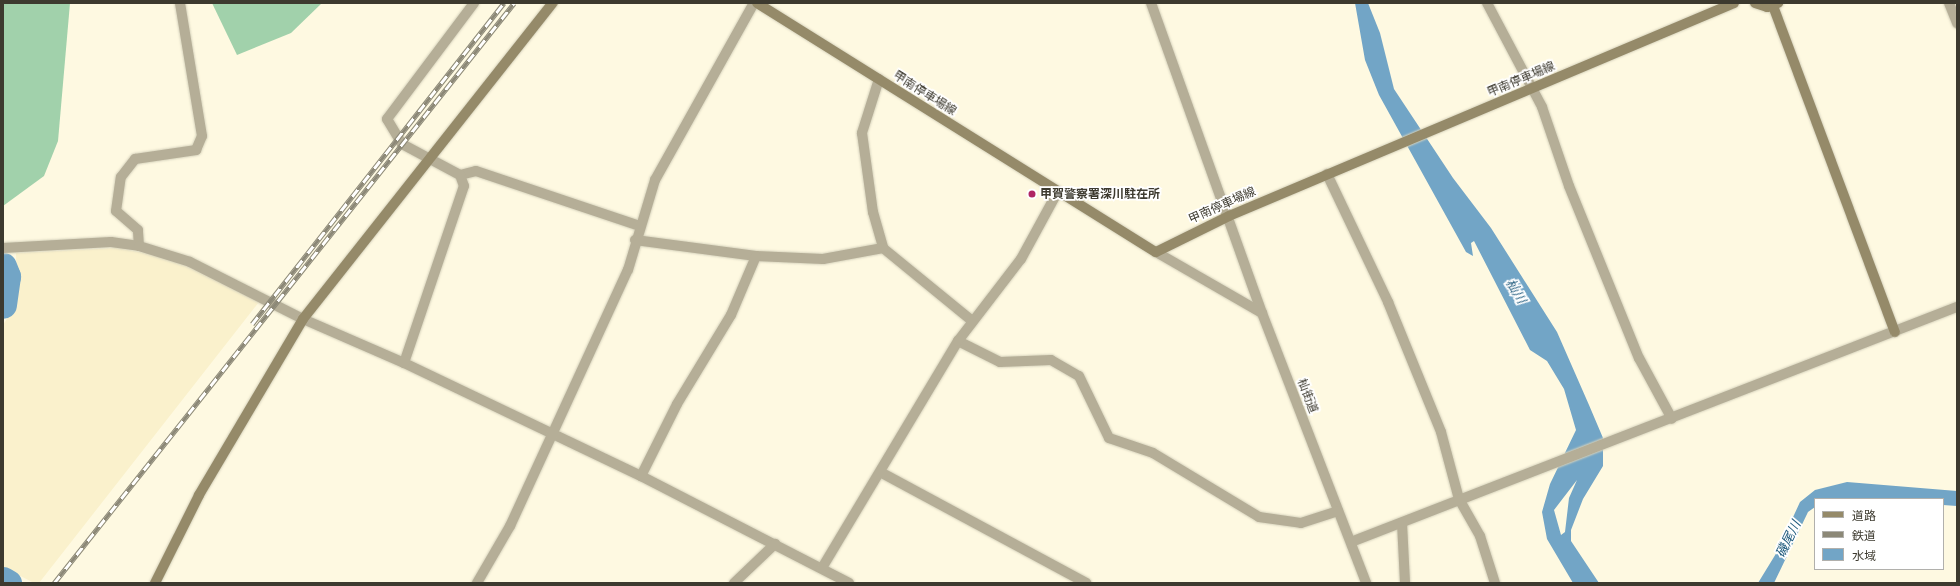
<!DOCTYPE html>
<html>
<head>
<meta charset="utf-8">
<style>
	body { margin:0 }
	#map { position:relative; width:1960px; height:586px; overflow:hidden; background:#fef9e1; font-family:Cabin,"Noto Sans JP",sans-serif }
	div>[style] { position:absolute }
	.built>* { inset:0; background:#faf1cc }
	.forest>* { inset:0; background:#a1d1ab }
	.water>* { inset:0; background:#72a5c6 }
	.river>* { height:27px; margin:-13.5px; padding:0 13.5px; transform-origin:13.5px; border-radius:13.5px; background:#72a5c6 }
	.roads { filter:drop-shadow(0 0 1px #d7d3bd) drop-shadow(0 0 1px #d7d3bd) }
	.street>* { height:10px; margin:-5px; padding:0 5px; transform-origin:5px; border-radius:5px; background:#b5ae97 }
	.secondary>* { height:10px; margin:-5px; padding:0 5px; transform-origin:5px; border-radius:5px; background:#958a69 }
	.rail>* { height:4.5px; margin-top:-2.25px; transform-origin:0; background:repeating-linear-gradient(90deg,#fff 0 9px,#8c8877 0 18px); box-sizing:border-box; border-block:1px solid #8c8877 }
	.dots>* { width:11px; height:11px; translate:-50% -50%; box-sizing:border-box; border:2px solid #fff; border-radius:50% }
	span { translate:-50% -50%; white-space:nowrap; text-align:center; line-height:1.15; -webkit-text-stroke:3.5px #fff; paint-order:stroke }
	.street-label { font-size:12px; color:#3d3a2f }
	.poi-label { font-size:12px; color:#3d3a2f; font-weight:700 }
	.left { translate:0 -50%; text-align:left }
	.water-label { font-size:13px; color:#205b7d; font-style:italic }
	.frame { position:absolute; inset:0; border:4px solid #3d3a2f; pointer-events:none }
	.legend { position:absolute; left:1814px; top:498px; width:130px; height:72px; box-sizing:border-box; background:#fff; border:1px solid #b1b0ac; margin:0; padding:5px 7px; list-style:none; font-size:12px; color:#3d3a2f }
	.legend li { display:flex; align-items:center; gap:8px; height:20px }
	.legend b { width:20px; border:1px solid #b1b0ac }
</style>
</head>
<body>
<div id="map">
	<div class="built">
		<i style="clip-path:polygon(116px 248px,169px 257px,259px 302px,39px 583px,34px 583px,3px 567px,3px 325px,17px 303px,16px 253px)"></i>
	</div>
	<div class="forest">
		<i style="clip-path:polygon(3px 3px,70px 3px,58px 141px,44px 176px,3px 206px)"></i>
		<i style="clip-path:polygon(212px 3px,322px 3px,291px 33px,237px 55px)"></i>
	</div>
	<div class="water">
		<i style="clip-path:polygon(evenodd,1355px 3px,1368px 3px,1380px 33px,1394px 89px,1453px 178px,1491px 228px,1557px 332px,1589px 405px,1603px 438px,1603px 466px,1583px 499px,1571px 530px,1571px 541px,1599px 583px,1573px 583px,1547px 539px,1542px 512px,1550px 484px,1576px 430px,1564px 389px,1547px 361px,1530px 350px,1474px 241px,1471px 243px,1473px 256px,1466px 252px,1379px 95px,1365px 60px,1355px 3px,1577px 480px,1569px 498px,1565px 532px,1561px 535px,1554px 510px,1577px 480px)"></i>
		<i style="clip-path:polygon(1847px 482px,1957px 491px,1957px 506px,1943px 505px,1943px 499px,1815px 499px,1815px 507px,1808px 512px,1774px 583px,1758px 583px,1777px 552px,1800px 502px,1815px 490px)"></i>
	</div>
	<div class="river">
		<i style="left:3px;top:266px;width:11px;rotate:68deg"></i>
		<i style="left:7px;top:276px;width:29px;rotate:98deg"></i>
		<i style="left:3px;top:580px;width:6px;rotate:31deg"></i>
	</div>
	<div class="roads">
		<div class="street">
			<i style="left:1151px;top:3px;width:329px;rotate:70.3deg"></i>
			<i style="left:1262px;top:313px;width:289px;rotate:68.9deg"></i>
			<i style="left:1487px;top:3px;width:118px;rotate:62.1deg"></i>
			<i style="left:1542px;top:107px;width:83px;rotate:71.1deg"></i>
			<i style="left:1569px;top:186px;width:186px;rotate:67.9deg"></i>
			<i style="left:1639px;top:358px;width:69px;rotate:61.6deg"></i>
			<i style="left:1949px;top:3px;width:22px;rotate:68deg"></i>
			<i style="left:879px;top:79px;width:57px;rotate:107.5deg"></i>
			<i style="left:862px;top:133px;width:80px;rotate:82.1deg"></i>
			<i style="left:873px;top:212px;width:37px;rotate:74deg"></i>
			<i style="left:883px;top:248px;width:114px;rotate:39.3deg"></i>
			<i style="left:1327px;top:174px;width:142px;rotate:64.5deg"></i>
			<i style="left:1388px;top:302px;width:140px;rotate:67.8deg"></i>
			<i style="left:1441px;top:432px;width:69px;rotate:75deg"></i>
			<i style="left:1459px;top:499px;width:43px;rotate:60.4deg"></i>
			<i style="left:1480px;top:536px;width:49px;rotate:72.3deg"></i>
			<i style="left:460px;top:175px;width:16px;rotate:-14deg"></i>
			<i style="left:476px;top:171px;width:172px;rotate:18.6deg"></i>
			<i style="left:635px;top:240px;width:122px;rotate:7.5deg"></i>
			<i style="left:756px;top:256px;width:67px;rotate:2.6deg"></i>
			<i style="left:823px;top:259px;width:61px;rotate:-10.4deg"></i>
			<i style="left:139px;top:246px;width:16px;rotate:-94deg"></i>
			<i style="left:138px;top:230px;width:29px;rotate:-139deg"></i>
			<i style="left:116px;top:211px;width:34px;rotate:-82deg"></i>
			<i style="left:121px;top:177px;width:23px;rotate:-52deg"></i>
			<i style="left:135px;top:159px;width:62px;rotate:-8.4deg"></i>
			<i style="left:196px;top:150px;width:15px;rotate:-67deg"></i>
			<i style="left:202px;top:136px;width:135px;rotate:-99.4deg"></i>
			<i style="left:3px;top:248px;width:108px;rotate:-3.2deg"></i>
			<i style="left:111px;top:242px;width:28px;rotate:8deg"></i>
			<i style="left:139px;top:246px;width:53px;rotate:17.4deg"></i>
			<i style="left:190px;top:262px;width:127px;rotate:26.8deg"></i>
			<i style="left:303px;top:319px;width:110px;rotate:23.5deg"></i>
			<i style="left:404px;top:363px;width:263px;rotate:25.5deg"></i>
			<i style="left:641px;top:476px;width:234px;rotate:27.2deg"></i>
			<i style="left:1156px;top:252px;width:122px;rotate:29.9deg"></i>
			<i style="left:958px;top:341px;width:47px;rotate:26.6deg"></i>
			<i style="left:1000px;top:362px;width:51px;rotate:-2.2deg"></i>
			<i style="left:1051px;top:360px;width:32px;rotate:30deg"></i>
			<i style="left:1079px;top:376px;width:69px;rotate:64.2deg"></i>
			<i style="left:1109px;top:438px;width:46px;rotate:18.8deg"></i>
			<i style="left:1153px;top:453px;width:124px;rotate:31.1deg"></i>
			<i style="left:1259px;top:517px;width:42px;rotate:8.1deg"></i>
			<i style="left:1301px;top:523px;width:39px;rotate:-18deg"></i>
			<i style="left:404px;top:363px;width:187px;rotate:-71.3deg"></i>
			<i style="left:464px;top:186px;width:12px;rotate:-110deg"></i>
			<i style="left:460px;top:175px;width:66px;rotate:-151.9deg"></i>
			<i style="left:402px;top:144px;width:29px;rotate:-121deg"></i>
			<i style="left:387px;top:119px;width:145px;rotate:-53.1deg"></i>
			<i style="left:882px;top:473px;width:232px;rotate:28.3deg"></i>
			<i style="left:641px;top:476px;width:80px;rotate:-63.4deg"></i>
			<i style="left:677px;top:404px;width:104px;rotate:-58.8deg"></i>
			<i style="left:731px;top:315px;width:64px;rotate:-67deg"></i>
			<i style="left:1402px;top:523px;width:60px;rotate:87.1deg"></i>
			<i style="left:1351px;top:542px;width:650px;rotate:-21.2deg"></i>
			<i style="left:822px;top:568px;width:265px;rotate:-59.1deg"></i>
			<i style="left:958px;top:341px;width:103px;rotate:-52.5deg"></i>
			<i style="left:1021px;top:259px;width:77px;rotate:-61.4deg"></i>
			<i style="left:477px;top:583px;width:66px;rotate:-59.9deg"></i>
			<i style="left:510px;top:526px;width:282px;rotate:-65.3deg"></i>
			<i style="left:628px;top:270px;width:94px;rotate:-73.3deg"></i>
			<i style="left:655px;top:180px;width:203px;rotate:-60.8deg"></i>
			<i style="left:734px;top:583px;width:57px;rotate:-43.6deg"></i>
		</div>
		<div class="secondary">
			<i style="left:757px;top:3px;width:470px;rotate:32deg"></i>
			<i style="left:1156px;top:252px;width:81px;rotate:-26.3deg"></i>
			<i style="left:1229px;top:216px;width:548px;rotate:-22.87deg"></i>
			<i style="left:1755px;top:3px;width:13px;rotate:18deg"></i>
			<i style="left:1767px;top:7px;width:12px;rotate:-20deg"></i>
			<i style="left:1773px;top:6px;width:348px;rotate:69.5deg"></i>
			<i style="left:155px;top:583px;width:98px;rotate:-63.4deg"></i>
			<i style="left:199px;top:495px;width:204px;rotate:-59.4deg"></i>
			<i style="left:303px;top:319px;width:403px;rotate:-51.7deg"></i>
		</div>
	</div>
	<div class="rail">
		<i style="left:252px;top:324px;width:408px;rotate:-51.9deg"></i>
		<i style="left:54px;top:583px;width:740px;rotate:-51.58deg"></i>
	</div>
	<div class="dots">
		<i style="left:1032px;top:194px;background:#b02664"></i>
	</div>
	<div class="street-label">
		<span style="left:1521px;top:79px;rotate:-23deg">甲南停車場線</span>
		<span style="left:925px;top:93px;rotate:32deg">甲南停車場線</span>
		<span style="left:1222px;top:205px;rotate:-24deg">甲南停車場線</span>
		<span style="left:1308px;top:396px;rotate:69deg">杣街道</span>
	</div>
	<div class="poi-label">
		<span class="left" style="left:1040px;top:194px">甲賀警察署深川駐在所</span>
	</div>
	<div class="water-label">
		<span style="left:1516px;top:291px;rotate:59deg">杣川</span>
		<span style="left:1788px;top:539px;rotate:-64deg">磯尾川</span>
	</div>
	<div class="frame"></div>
	<ul class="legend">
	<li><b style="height:5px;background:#958a69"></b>道路</li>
	<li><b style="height:5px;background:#8c8877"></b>鉄道</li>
	<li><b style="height:11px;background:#72a5c6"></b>水域</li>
	</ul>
</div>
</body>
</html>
